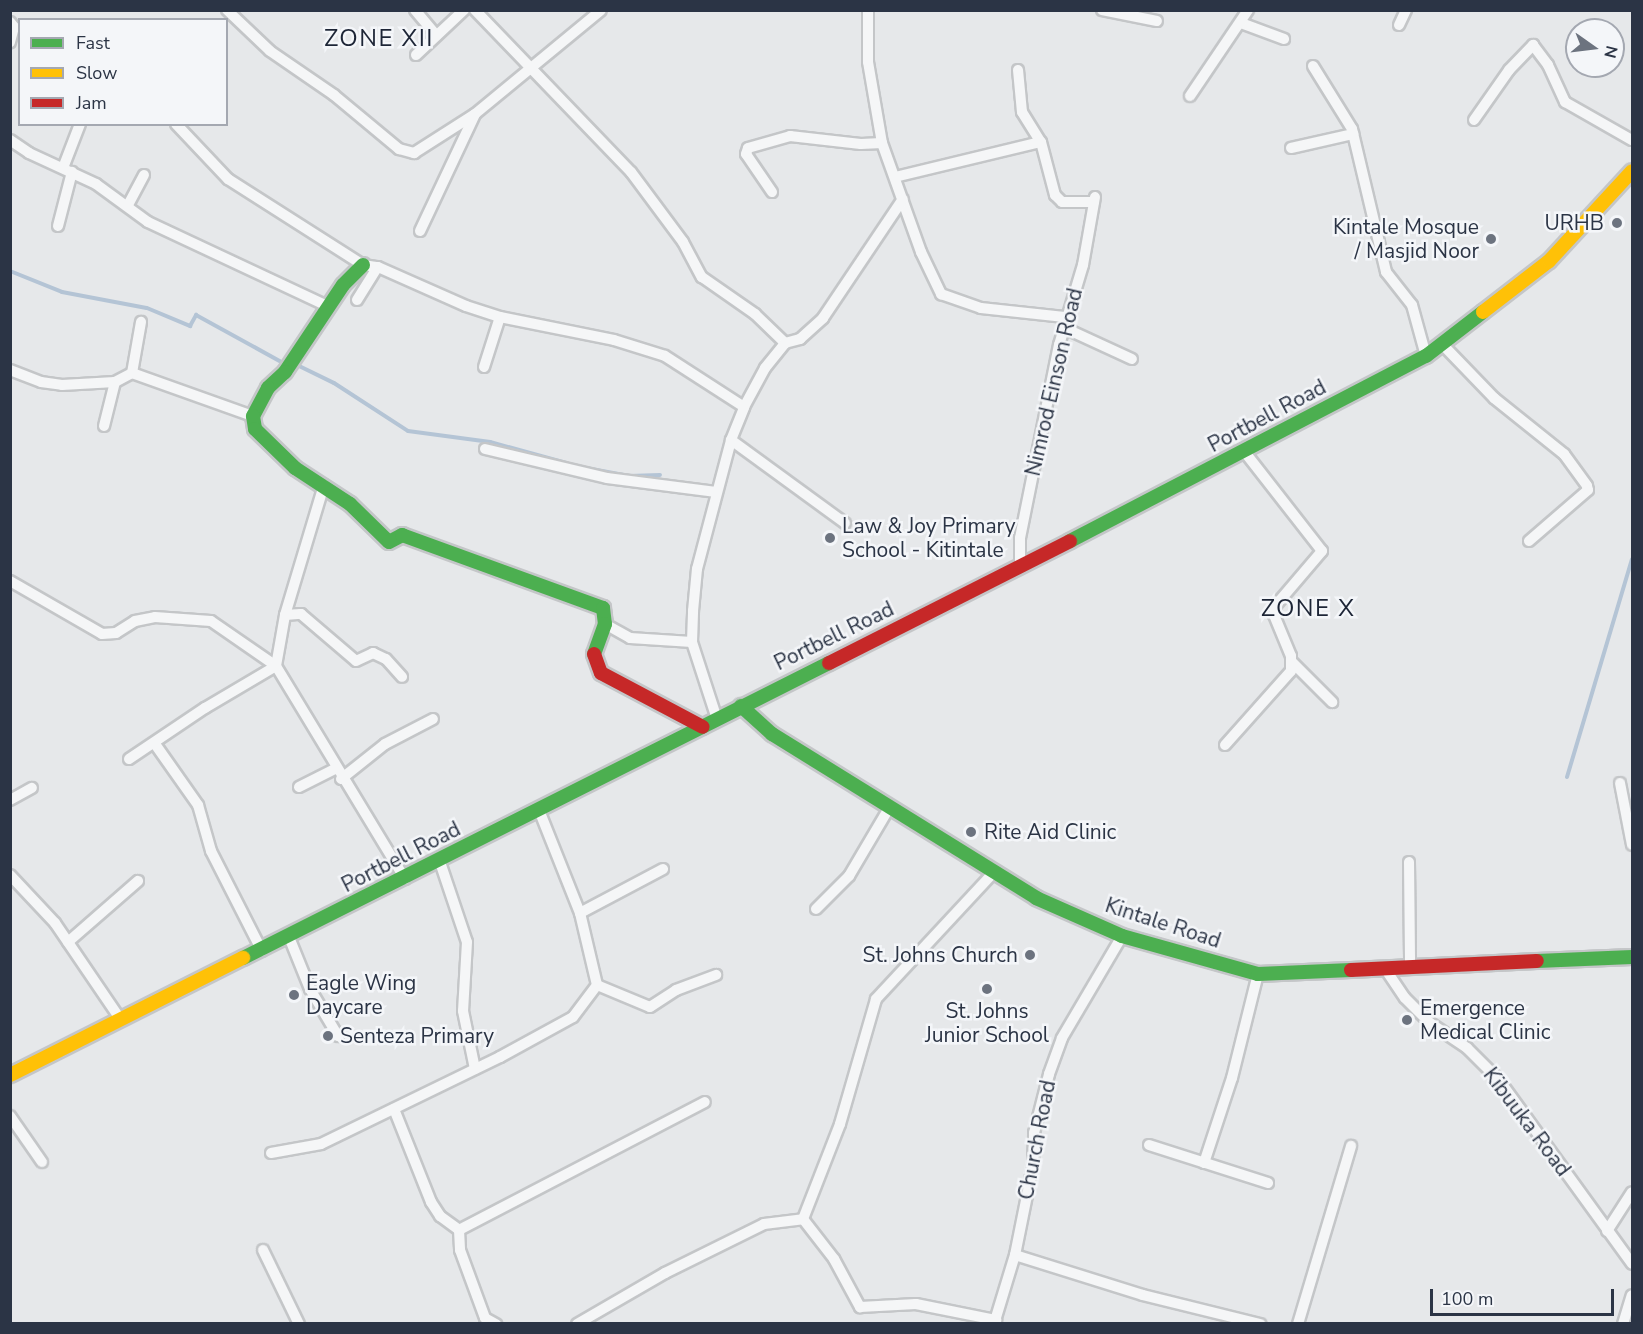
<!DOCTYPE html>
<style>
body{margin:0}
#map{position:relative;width:1643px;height:1334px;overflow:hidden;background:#e6e8ea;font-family:"Nunito Sans",sans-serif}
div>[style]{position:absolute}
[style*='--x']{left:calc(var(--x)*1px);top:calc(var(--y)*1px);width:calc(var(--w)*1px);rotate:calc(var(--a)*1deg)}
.stream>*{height:4px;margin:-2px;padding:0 2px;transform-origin:2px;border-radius:2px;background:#b4c4d5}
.roads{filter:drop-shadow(2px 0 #c4c6c8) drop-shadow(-2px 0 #c4c6c8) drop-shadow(0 2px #c4c6c8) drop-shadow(0 -2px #c4c6c8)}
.street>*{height:10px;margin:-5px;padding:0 5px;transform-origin:5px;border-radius:5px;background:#f5f6f7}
.fast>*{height:14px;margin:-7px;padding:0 7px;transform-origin:7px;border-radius:7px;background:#4caf50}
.slow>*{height:14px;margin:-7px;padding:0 7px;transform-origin:7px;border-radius:7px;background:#ffc107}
.jam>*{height:14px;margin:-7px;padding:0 7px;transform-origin:7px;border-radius:7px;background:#c62828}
.dots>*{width:16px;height:16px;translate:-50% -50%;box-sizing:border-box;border:3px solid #f4f6f9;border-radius:50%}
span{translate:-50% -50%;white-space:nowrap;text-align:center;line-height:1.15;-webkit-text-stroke:5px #f4f6f9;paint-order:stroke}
.poi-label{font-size:21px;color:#2b3445}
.right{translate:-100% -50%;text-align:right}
.left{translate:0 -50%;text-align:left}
.street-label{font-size:21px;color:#2b3445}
.quarter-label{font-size:24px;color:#1d2536;letter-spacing:1.5px}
.frame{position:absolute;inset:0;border:12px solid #2b3445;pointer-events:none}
.legend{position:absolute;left:18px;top:18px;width:210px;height:108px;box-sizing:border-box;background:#f4f6f9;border:2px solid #a4a8b1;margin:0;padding:8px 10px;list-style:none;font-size:18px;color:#2b3445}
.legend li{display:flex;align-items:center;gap:12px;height:30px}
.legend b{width:30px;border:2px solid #a4a8b1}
.north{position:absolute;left:1565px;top:18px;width:60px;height:60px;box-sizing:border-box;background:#f4f6f9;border:2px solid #a4a8b1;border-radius:50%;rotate:104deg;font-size:16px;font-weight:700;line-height:24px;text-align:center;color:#2b3445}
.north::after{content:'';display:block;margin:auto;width:21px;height:27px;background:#6c737f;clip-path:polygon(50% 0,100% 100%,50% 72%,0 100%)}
.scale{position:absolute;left:1430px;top:1289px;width:184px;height:27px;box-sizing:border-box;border:3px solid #2b3445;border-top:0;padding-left:8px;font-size:18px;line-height:21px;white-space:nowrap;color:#2b3445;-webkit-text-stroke:4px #f4f6f9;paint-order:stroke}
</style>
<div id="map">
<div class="stream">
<i style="--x:10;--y:271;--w:56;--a:22"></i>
<i style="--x:62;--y:292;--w:86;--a:10.7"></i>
<i style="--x:147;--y:308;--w:47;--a:22.7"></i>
<i style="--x:190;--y:326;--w:13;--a:-61"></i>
<i style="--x:196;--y:315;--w:102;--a:28.8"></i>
<i style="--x:295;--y:364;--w:43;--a:26"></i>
<i style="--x:334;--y:383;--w:88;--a:33"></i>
<i style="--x:408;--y:431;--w:83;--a:7.6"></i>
<i style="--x:490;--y:442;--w:80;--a:15.3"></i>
<i style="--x:586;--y:468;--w:44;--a:10.5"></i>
<i style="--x:629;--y:476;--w:31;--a:-2"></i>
<i style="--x:10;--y:575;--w:50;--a:31.2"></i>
<i style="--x:1567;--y:777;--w:227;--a:-73.4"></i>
</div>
<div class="roads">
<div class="street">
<i style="--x:227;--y:10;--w:59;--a:43.6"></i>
<i style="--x:270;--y:51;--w:78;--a:34.5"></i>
<i style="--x:334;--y:95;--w:85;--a:39.7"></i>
<i style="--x:399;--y:149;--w:16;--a:15"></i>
<i style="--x:414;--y:153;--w:72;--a:-32.6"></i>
<i style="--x:475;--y:114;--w:163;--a:-39.5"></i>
<i style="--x:415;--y:10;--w:33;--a:50"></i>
<i style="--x:475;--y:10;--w:225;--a:46.1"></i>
<i style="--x:631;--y:172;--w:87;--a:53.4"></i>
<i style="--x:683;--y:242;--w:40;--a:62"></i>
<i style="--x:702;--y:277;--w:65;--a:34.9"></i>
<i style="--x:755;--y:314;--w:42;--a:44"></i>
<i style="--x:868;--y:10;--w:52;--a:90"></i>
<i style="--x:868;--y:62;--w:82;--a:80.2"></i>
<i style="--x:882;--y:143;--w:116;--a:70.3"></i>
<i style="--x:921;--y:252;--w:47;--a:64.5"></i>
<i style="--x:941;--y:294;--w:42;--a:19.3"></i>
<i style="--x:981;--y:308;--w:84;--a:6.1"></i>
<i style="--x:1065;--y:317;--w:15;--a:67"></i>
<i style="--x:1071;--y:331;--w:67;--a:24.7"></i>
<i style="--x:1102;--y:10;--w:56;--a:11.3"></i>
<i style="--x:10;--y:22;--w:6;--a:51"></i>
<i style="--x:14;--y:27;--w:16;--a:105"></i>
<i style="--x:1241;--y:23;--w:46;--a:20.4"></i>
<i style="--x:1399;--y:25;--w:17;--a:-65"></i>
<i style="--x:416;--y:55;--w:66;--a:-43.2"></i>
<i style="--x:1313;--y:66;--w:74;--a:58.2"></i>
<i style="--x:1352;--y:129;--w:147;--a:76.6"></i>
<i style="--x:1386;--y:272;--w:42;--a:51.8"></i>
<i style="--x:1412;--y:305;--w:53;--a:74.6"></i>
<i style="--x:1018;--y:70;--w:42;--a:84.6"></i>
<i style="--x:1022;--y:112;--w:36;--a:58"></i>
<i style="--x:1190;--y:96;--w:104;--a:-56"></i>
<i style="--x:1474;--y:120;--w:61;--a:-55"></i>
<i style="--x:1509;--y:70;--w:35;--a:-46"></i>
<i style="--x:1533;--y:45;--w:25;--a:53"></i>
<i style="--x:1548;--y:65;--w:41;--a:65.3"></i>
<i style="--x:1565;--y:102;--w:77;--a:29.6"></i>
<i style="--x:176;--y:124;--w:76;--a:46.6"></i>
<i style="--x:228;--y:179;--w:160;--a:32.5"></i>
<i style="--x:363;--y:265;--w:15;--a:8"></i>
<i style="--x:378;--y:267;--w:96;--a:23.9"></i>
<i style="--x:466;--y:306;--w:36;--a:18"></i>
<i style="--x:500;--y:317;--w:116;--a:11.4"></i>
<i style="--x:614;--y:340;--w:53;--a:17.4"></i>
<i style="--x:665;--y:356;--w:94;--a:32.8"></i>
<i style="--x:10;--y:140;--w:23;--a:34"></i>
<i style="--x:29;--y:153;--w:74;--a:24.8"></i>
<i style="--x:96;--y:184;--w:64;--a:36.2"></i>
<i style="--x:148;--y:222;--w:198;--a:25.1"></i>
<i style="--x:1291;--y:148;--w:64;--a:-12.7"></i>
<i style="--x:63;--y:168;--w:47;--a:-68.9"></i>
<i style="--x:895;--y:177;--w:150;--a:-13.5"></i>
<i style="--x:1041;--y:142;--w:55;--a:75.2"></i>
<i style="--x:1055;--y:195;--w:10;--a:45"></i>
<i style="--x:1062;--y:202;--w:32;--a:0"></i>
<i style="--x:772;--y:192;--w:46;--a:-124.4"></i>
<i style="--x:746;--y:154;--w:6;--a:-72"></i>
<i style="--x:748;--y:148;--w:44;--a:-15.9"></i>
<i style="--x:790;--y:136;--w:71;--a:6.4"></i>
<i style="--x:861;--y:144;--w:21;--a:-3"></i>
<i style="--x:128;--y:205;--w:34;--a:-62"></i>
<i style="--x:58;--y:226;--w:56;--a:-75.5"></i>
<i style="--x:420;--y:231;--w:129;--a:-64.8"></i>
<i style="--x:357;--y:300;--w:39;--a:-58"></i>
<i style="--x:1443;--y:345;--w:74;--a:46.1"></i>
<i style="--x:1494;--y:398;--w:90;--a:38.7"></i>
<i style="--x:1564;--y:454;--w:39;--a:54"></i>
<i style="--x:1587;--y:486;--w:4;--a:76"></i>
<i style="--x:1588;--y:490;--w:78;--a:139.2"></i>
<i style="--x:484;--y:367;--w:52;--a:-72.3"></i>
<i style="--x:10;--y:370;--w:33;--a:21"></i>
<i style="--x:41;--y:382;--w:21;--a:8"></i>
<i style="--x:62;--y:385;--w:53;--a:-3.2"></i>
<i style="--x:115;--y:382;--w:19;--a:-28"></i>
<i style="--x:132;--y:373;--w:128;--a:19.6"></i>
<i style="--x:132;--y:373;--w:52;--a:-80"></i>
<i style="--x:104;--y:426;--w:45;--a:-76"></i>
<i style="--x:731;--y:440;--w:141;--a:36.1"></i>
<i style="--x:485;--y:449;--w:125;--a:13.4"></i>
<i style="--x:607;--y:478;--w:110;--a:7.3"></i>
<i style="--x:1020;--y:567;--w:29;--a:-90"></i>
<i style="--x:1020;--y:538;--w:197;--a:-78.6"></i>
<i style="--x:1059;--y:345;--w:84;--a:-73.3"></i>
<i style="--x:1083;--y:265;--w:69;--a:-80"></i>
<i style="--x:10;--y:581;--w:106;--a:29.9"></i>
<i style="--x:102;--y:634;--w:14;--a:-4"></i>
<i style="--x:116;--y:633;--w:22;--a:-32"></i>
<i style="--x:135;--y:621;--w:20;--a:-11"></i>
<i style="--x:155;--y:617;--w:56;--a:4.1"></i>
<i style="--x:211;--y:621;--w:79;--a:34.7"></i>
<i style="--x:276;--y:666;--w:249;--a:58.8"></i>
<i style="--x:285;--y:615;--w:16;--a:-4"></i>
<i style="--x:301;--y:614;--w:72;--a:40.5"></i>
<i style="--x:356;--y:661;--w:19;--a:-25"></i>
<i style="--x:373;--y:653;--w:14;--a:25"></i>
<i style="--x:386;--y:659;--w:24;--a:48"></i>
<i style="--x:605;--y:624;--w:29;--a:29"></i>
<i style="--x:630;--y:638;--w:62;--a:3.7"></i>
<i style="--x:1292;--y:662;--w:57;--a:45"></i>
<i style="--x:717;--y:719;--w:81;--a:-108"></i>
<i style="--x:692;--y:642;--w:31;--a:-88"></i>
<i style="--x:693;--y:611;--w:42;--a:-84.6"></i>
<i style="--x:697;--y:569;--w:133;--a:-75.2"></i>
<i style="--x:731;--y:440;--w:35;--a:-68"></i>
<i style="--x:744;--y:407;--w:44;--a:-61.7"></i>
<i style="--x:765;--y:368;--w:32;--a:-51"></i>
<i style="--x:785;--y:343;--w:16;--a:-15"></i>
<i style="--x:800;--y:339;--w:31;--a:-42"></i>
<i style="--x:823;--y:318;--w:143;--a:-56.1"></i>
<i style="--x:155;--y:744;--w:75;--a:54.8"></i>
<i style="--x:198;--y:805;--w:48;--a:74.2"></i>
<i style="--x:211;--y:851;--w:112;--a:63"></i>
<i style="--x:1225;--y:745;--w:99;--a:-48.3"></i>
<i style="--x:1291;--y:671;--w:15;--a:-90"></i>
<i style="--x:1291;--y:656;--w:44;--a:-112.5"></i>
<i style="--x:1274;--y:615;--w:10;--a:-79"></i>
<i style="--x:1276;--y:605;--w:71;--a:-49.6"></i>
<i style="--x:1322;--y:551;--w:127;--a:-128"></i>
<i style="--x:129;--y:759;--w:92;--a:-33.9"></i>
<i style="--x:205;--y:708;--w:82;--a:-30.6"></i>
<i style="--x:276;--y:666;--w:52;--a:-80"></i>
<i style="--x:285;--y:615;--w:136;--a:-73.3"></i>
<i style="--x:341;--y:779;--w:56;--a:-38.5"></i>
<i style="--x:385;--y:744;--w:54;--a:-27.5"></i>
<i style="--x:1620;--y:783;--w:63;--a:79"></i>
<i style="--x:299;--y:787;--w:40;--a:-26.6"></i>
<i style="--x:10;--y:800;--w:25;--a:-29"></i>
<i style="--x:539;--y:810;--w:111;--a:68.3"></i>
<i style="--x:580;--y:913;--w:74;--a:76.7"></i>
<i style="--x:597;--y:985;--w:57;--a:22.5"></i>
<i style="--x:650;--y:1007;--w:31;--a:-33"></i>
<i style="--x:676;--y:990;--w:43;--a:-20.6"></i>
<i style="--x:440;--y:862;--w:84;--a:71.4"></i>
<i style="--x:467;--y:942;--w:69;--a:93.3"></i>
<i style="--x:463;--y:1011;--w:59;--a:78.3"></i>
<i style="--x:1409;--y:862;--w:102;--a:89.4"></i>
<i style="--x:10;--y:875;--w:66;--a:46.8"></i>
<i style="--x:55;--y:923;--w:117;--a:55.8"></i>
<i style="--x:816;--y:909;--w:47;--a:-45"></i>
<i style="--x:849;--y:876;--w:79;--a:-59.5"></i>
<i style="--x:580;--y:913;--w:94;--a:-27.9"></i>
<i style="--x:289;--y:937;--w:56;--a:68"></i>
<i style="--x:310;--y:989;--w:55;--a:59.2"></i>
<i style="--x:68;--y:942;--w:93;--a:-41.1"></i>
<i style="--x:1384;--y:967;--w:37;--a:56"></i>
<i style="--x:1405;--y:998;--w:35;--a:45"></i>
<i style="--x:1430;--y:1023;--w:45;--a:34"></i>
<i style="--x:1467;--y:1048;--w:45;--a:45"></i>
<i style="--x:1499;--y:1080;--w:227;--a:54.1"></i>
<i style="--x:394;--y:1109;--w:100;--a:68.3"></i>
<i style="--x:431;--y:1202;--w:17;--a:57"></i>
<i style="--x:440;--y:1216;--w:24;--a:36"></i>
<i style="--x:459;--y:1230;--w:277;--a:-27.5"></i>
<i style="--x:10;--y:1116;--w:56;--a:55.2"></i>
<i style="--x:1149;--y:1145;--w:125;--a:17.7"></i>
<i style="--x:271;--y:1153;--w:51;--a:-10.2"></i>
<i style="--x:321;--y:1144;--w:199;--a:-25.9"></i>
<i style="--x:500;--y:1057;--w:83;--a:-28.7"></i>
<i style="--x:573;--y:1017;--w:40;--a:-53"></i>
<i style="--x:1204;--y:1163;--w:89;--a:-71.8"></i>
<i style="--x:1232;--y:1078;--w:107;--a:-76"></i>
<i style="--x:803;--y:1219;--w:51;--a:52.2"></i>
<i style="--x:834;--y:1259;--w:55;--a:61.6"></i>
<i style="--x:860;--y:1307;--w:56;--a:-3.1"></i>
<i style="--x:916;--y:1304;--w:82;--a:11.3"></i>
<i style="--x:459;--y:1230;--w:20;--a:87"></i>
<i style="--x:460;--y:1250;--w:72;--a:69.8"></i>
<i style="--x:485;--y:1318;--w:13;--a:29"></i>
<i style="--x:1607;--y:1231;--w:46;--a:-57.3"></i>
<i style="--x:263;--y:1250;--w:82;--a:64.1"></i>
<i style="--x:1015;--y:1255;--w:134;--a:17.4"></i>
<i style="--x:1143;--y:1295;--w:121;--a:13.9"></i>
<i style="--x:577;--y:1324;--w:102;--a:-30.1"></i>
<i style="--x:665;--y:1273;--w:110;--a:-26.3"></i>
<i style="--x:764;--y:1224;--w:39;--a:-7"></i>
<i style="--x:803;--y:1219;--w:102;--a:-68.7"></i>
<i style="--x:840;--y:1124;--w:130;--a:-73.9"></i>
<i style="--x:876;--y:999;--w:172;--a:-47.1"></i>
<i style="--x:994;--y:1324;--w:72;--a:-73.1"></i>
<i style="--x:1015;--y:1255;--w:91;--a:-78.6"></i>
<i style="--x:1033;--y:1166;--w:33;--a:-88"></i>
<i style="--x:1034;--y:1133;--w:61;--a:-75.7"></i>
<i style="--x:1049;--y:1074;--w:38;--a:-70"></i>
<i style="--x:1062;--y:1038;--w:118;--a:-59.5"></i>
<i style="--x:1298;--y:1324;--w:186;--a:-73.4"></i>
<i style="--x:1623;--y:1324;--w:30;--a:-73"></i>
</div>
<div class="fast">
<i style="--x:363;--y:265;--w:28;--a:135"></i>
<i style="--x:343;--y:285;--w:105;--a:123.7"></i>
<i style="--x:285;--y:372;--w:23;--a:137"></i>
<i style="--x:268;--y:388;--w:32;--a:118"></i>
<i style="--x:253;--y:416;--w:13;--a:81"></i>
<i style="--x:255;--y:429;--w:56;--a:44.3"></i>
<i style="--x:295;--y:468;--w:66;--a:33.2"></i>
<i style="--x:350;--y:504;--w:54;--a:44.3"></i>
<i style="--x:389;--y:542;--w:15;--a:-28"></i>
<i style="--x:402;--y:535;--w:214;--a:20"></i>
<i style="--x:603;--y:608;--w:16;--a:83"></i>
<i style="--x:605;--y:624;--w:32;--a:110"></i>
<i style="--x:1070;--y:541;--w:401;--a:-27.5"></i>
<i style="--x:1426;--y:356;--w:72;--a:-37.7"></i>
<i style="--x:741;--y:706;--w:42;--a:42.1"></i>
<i style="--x:772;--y:734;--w:311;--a:31.8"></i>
<i style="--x:1036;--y:898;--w:94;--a:23.8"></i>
<i style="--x:1122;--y:936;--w:141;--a:15.6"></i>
<i style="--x:1258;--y:974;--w:93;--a:-2.5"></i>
<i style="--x:243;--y:958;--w:656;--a:-26.72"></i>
<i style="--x:1537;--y:961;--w:95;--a:-2.4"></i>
</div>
<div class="slow">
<i style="--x:1483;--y:312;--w:83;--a:-37.7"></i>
<i style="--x:1549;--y:261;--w:122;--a:-47.3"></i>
<i style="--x:10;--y:1075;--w:261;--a:-26.7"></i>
</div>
<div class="jam">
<i style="--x:594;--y:654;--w:20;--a:70"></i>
<i style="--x:601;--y:673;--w:115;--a:27.9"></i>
<i style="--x:829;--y:663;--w:270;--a:-26.8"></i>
<i style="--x:1351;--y:970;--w:186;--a:-2.8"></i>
</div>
</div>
<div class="dots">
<i style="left:1617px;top:223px;background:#6c737f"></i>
<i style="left:1491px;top:239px;background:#6c737f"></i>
<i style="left:830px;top:538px;background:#6c737f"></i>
<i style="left:971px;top:832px;background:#6c737f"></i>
<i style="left:1030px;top:955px;background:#6c737f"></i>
<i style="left:987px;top:989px;background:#6c737f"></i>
<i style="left:294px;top:995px;background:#6c737f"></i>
<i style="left:1407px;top:1020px;background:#6c737f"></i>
<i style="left:328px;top:1036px;background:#6c737f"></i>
</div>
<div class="poi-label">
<span class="right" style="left:1604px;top:223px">URHB</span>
<span class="right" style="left:1479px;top:239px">Kintale Mosque<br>/ Masjid Noor</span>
<span class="left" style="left:842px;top:538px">Law &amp; Joy Primary<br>School - Kitintale</span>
<span class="left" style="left:984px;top:832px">Rite Aid Clinic</span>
<span class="right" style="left:1018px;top:955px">St. Johns Church</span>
<span class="left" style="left:306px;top:995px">Eagle Wing<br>Daycare</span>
<span class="left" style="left:1420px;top:1020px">Emergence<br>Medical Clinic</span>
<span style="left:987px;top:1023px">St. Johns<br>Junior School</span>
<span class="left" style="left:340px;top:1036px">Senteza Primary</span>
</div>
<div class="street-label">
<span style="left:1054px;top:382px;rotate:-77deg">Nimrod Einson Road</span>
<span style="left:1267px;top:416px;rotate:-28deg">Portbell Road</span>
<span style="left:834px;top:636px;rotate:-26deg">Portbell Road</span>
<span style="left:401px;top:857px;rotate:-27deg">Portbell Road</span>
<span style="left:1163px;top:923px;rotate:18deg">Kintale Road</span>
<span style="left:1527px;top:1122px;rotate:53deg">Kibuuka Road</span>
<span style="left:1037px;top:1140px;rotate:-79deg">Church Road</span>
</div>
<div class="quarter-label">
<span style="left:379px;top:39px">ZONE XII</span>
<span style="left:1308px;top:609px">ZONE X</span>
</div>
<div class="frame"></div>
<ul class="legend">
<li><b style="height:8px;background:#4caf50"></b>Fast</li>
<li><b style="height:8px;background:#ffc107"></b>Slow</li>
<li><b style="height:8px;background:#c62828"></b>Jam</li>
</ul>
<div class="north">N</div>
<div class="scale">100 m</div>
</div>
